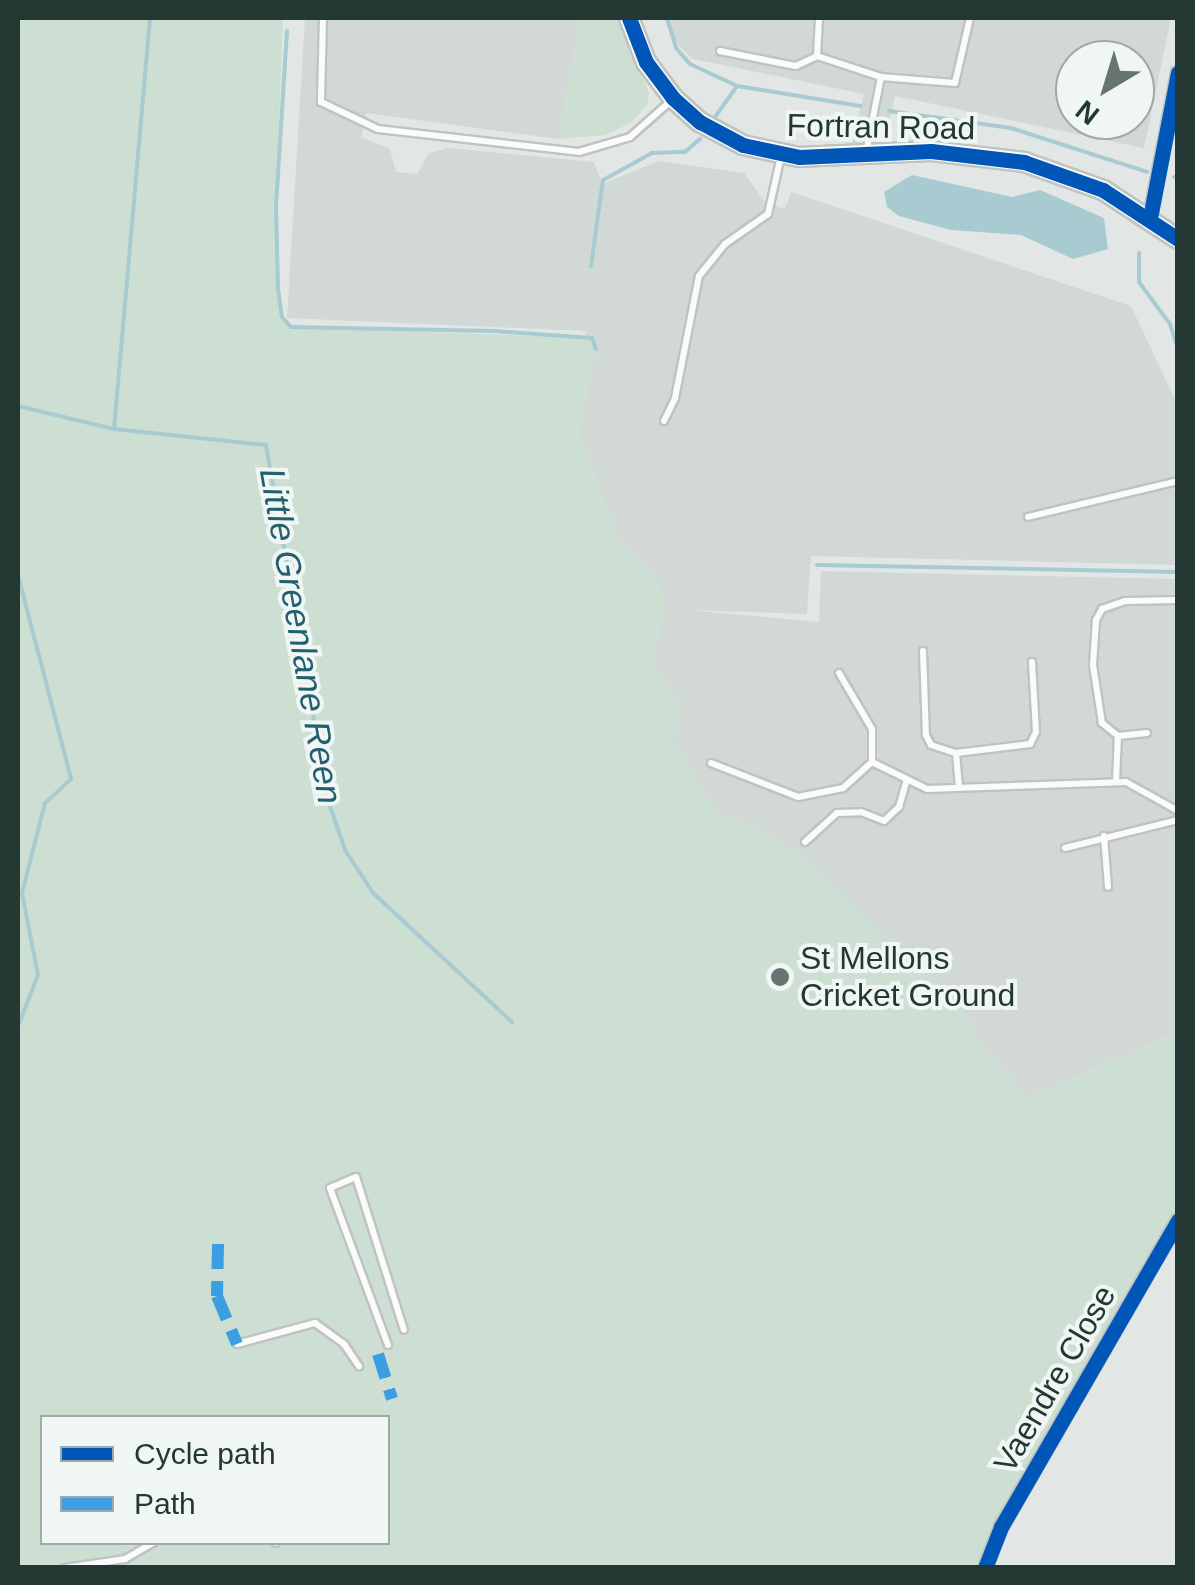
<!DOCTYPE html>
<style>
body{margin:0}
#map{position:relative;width:1195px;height:1585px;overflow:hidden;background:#e2e7e5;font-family:Helvetica,sans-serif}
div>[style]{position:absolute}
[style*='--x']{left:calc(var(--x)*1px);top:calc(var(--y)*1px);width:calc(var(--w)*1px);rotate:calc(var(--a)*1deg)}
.built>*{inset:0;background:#d1d8d5}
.green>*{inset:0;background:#cddfd3}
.water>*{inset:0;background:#a7cbd1}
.stream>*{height:4px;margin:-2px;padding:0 2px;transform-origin:2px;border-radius:2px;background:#a7cbd1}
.roads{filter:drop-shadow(2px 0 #bfc4c2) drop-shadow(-2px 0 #bfc4c2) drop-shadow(0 2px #bfc4c2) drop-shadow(0 -2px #bfc4c2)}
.lane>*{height:6px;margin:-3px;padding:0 3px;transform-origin:3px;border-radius:3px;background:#fbfbfb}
.street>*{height:12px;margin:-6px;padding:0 6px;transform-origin:6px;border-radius:6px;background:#fbfbfb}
.secondary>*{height:18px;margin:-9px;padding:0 9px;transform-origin:9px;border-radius:9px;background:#fbfbfb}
.quiet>*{height:12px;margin-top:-6px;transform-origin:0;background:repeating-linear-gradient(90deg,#3c9ee2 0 25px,transparent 0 37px)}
.cycleway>*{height:15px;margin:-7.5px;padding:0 7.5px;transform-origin:7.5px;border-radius:7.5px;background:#0057b8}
.dots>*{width:28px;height:28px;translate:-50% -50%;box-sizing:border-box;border:5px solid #f0f6f3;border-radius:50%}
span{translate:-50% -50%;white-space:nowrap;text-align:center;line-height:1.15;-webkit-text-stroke:8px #f0f6f3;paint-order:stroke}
.street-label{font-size:32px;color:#233833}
.poi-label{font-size:32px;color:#233833}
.left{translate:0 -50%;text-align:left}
.water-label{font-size:35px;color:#245f6d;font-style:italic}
.frame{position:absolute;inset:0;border:20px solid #233833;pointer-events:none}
.legend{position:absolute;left:40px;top:1415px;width:350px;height:130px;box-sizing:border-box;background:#f0f6f3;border:2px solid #9eaaa6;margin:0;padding:12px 18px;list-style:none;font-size:30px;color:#233833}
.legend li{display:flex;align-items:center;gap:20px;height:50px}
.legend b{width:50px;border:2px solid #9eaaa6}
.north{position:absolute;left:1055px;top:40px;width:100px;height:100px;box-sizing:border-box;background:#f0f6f3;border:2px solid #9eaaa6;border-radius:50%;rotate:218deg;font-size:28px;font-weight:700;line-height:40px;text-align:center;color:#233833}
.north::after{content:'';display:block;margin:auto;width:35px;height:45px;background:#667571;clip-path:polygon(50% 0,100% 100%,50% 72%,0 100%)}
</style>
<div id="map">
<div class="built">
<i style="clip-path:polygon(305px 18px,580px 18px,558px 139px,366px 113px,361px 137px,390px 149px,396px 172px,417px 174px,429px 153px,448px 148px,594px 162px,602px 184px,658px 161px,744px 173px,765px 202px,785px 209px,791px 192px,1131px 306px,1177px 404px,1177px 565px,811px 556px,807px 614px,688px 610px,819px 622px,821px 571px,1177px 579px,1177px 1032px,1028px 1098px,975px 1037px,970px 1019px,715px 817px,666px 741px,615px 544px,575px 432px,586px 331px,287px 318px)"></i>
<i style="clip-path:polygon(evenodd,664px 18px,1171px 18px,1144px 148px,895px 96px,884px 142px,851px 145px,864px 94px,693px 59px,672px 39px,664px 18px,1075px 60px,1135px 60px,1135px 120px,1075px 120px,1075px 60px)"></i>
</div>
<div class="green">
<i style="clip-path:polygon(evenodd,18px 18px,283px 18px,276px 204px,282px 317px,291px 327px,592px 338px,596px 349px,580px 434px,620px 542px,660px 582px,665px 609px,654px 662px,682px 710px,672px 739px,719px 814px,757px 827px,805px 857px,970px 1019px,975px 1037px,1028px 1098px,1177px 1032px,1177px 1209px,981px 1567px,18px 1567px,18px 18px,42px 1418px,388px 1418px,388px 1542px,42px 1542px,42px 1418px)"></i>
<i style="clip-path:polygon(580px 18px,618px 18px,649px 92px,648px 104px,631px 123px,605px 135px,558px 139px)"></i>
</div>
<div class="water">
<i style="clip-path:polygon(912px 175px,1012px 197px,1040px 190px,1104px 218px,1108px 249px,1073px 259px,1021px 235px,951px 230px,899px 216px,887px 207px,884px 192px)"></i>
</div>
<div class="stream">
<i style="--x:150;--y:18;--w:413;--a:95"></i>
<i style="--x:114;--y:429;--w:153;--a:6"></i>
<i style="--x:266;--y:445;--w:360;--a:80.1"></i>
<i style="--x:328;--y:800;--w:53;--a:71.2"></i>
<i style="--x:345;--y:850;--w:51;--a:56.9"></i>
<i style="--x:373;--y:893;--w:190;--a:42.9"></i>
<i style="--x:667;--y:18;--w:31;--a:73"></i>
<i style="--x:676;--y:48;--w:21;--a:49"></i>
<i style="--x:690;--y:64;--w:52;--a:25.1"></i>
<i style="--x:737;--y:86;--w:42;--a:125.2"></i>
<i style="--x:287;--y:31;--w:173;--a:93.6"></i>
<i style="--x:276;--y:204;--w:85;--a:88.7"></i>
<i style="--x:278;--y:289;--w:28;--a:82"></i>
<i style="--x:282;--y:317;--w:13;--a:48"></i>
<i style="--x:291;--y:327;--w:203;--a:1.1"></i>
<i style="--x:494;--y:331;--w:98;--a:4.1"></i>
<i style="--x:592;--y:338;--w:12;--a:70"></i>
<i style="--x:737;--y:86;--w:125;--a:9.2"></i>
<i style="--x:889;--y:111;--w:123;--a:7.9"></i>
<i style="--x:1011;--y:128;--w:143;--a:17.9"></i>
<i style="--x:1174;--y:177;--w:4;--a:14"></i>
<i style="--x:1139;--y:253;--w:29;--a:90"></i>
<i style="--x:1139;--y:282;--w:52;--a:53.6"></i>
<i style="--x:1170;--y:324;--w:25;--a:72"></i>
<i style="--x:591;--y:266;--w:87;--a:-82.1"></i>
<i style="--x:603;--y:180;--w:56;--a:-28.9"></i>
<i style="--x:652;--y:153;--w:33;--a:-2"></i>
<i style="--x:685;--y:152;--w:20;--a:-41"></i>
<i style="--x:18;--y:406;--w:99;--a:13.5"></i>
<i style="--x:817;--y:565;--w:361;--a:1.1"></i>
<i style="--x:18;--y:575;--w:211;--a:75.4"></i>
<i style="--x:71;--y:779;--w:35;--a:137"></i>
<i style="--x:45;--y:803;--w:93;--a:104.3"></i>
<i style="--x:22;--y:893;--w:84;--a:79"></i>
<i style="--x:38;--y:975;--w:55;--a:111.4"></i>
</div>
<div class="roads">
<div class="lane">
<i style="--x:323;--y:18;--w:84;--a:91.4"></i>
<i style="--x:321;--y:102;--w:63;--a:25.3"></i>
<i style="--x:378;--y:129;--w:202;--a:6.5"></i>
<i style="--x:579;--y:152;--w:53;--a:-16.4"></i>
<i style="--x:630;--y:137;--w:57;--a:-41.5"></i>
<i style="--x:819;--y:18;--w:38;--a:93"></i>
<i style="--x:817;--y:56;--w:67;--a:18.2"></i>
<i style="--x:881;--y:77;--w:77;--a:101.2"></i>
<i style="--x:720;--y:51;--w:77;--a:11.2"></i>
<i style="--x:796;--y:66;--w:23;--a:-25"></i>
<i style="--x:881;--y:77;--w:74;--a:4.6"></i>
<i style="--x:955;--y:83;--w:67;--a:-77"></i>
<i style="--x:664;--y:421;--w:25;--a:-64"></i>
<i style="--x:675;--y:398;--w:124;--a:-78.9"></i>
<i style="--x:699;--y:276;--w:41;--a:-50.9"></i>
<i style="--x:725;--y:244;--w:52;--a:-34.9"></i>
<i style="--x:768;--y:214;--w:59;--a:-77.4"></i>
<i style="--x:1028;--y:517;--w:154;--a:-13.5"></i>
<i style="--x:923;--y:651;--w:84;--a:88"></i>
<i style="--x:926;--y:735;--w:11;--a:63"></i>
<i style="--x:931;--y:745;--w:26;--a:18"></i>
<i style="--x:956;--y:753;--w:75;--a:-6.9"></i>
<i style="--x:1030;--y:744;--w:13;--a:-63"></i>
<i style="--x:1036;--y:732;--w:70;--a:-93.3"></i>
<i style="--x:1118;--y:736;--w:21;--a:-141"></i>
<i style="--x:1102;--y:723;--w:59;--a:-98.8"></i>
<i style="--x:1093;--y:665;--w:45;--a:-86.2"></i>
<i style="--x:1096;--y:620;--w:13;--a:-61"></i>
<i style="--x:1102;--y:609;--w:24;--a:-19"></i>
<i style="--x:1125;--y:601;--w:53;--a:-1.1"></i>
<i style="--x:956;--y:753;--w:34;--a:85"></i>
<i style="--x:872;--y:762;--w:61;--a:26.1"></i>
<i style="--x:927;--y:789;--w:199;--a:-2"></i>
<i style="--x:1126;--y:782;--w:60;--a:29.1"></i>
<i style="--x:711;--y:763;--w:93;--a:21.3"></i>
<i style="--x:798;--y:797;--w:46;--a:-11.3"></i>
<i style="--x:843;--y:788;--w:39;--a:-42"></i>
<i style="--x:872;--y:762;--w:33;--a:-90"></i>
<i style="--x:872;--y:729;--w:65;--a:-120.5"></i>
<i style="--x:1116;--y:781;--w:45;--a:-87.5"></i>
<i style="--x:1118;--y:736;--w:29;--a:-6"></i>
<i style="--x:1104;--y:836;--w:51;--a:85.5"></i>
<i style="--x:805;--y:842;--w:43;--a:-42.2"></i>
<i style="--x:837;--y:813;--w:24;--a:-2"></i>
<i style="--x:861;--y:812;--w:25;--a:21"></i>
<i style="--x:884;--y:821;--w:21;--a:-43"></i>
<i style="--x:899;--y:807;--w:26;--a:-74"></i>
<i style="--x:1065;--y:848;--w:116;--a:-13.9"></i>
<i style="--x:237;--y:1344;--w:81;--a:-15.1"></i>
<i style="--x:315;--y:1323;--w:36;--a:36"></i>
<i style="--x:344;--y:1344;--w:27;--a:56"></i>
<i style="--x:388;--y:1345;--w:167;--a:-110.3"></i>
<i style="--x:330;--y:1188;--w:28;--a:-23"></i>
<i style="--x:356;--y:1177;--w:160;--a:72.6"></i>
<i style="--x:275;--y:1542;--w:1;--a:45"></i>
<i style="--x:65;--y:1568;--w:61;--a:-8.5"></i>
<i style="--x:125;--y:1559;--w:34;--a:-30"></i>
</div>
<div class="street">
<i style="--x:1150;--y:218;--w:148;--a:-79.1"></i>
<i style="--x:985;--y:1568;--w:44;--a:-68.7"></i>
<i style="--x:1001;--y:1527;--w:354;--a:-60"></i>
</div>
<div class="secondary">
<i style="--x:629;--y:18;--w:47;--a:68.9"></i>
<i style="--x:646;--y:62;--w:45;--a:53.1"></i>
<i style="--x:673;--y:98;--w:36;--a:42"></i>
<i style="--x:700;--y:122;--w:49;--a:28.1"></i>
<i style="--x:743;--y:145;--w:57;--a:12.1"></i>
<i style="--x:799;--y:157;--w:132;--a:-2.6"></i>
<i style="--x:931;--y:151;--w:94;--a:6.7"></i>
<i style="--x:1024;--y:162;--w:84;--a:19.5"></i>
<i style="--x:1103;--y:190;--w:90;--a:33.2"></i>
</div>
</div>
<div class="quiet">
<i style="--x:218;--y:1244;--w:52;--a:91.1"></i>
<i style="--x:217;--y:1296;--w:52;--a:67.4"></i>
<i style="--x:378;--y:1354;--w:47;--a:72.7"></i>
</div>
<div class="cycleway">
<i style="--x:629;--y:18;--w:47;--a:68.9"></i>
<i style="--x:646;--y:62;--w:45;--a:53.1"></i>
<i style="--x:673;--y:98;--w:36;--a:42"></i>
<i style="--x:700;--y:122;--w:49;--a:28.1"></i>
<i style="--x:743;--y:145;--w:57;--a:12.1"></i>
<i style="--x:799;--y:157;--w:132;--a:-2.6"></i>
<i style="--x:931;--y:151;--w:94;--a:6.7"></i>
<i style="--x:1024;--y:162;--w:84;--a:19.5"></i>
<i style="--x:1103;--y:190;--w:90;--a:33.2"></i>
<i style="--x:1150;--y:218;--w:148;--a:-79.1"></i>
<i style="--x:985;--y:1568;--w:44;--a:-68.7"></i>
<i style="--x:1001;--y:1527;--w:354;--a:-60"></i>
</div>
<div class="dots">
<i style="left:780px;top:977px;background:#667571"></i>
</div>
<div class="street-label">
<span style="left:881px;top:127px;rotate:1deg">Fortran Road</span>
<span style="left:1055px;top:1379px;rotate:-60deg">Vaendre Close</span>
</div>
<div class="poi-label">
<span class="left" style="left:800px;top:977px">St Mellons<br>Cricket Ground</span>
</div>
<div class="water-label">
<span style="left:301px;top:636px;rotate:80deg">Little Greenlane Reen</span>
</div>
<div class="frame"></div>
<ul class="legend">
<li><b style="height:12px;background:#0057b8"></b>Cycle path</li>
<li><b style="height:12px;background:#3c9ee2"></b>Path</li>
</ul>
<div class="north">N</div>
</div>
